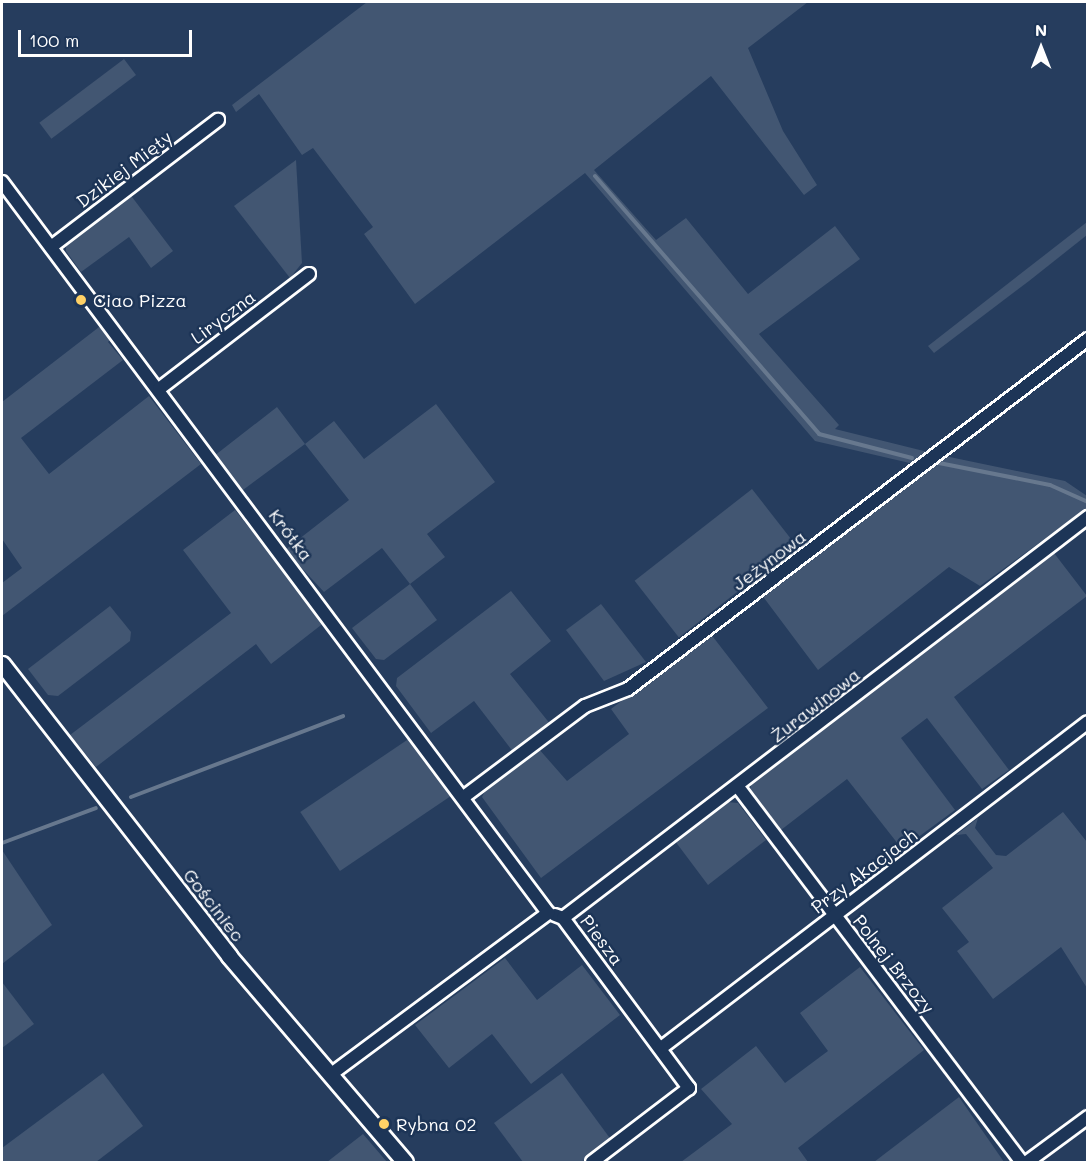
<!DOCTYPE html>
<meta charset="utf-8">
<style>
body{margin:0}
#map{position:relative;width:1089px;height:1164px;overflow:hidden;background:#263d5e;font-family:Mali,sans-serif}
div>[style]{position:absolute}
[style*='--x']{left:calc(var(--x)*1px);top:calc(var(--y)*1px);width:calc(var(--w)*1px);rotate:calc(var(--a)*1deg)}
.green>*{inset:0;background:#425672;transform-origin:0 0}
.stream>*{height:4px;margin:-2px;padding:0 2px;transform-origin:2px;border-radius:2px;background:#67788e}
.roads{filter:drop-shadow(2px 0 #fff) drop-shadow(-2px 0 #fff) drop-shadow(0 2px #fff) drop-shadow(0 -2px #fff)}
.minor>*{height:12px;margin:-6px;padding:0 6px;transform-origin:6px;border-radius:6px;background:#1d3557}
.tertiary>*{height:15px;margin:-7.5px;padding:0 7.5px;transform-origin:7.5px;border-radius:7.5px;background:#1d3557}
.dots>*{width:16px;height:16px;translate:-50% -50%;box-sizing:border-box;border:3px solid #1d3557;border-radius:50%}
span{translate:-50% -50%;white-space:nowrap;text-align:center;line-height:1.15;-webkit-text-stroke:5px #1d3557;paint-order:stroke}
.street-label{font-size:18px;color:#fff}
.poi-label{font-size:18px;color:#fff}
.left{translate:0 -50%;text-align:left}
.frame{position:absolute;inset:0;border:3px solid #fff;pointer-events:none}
.north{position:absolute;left:1011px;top:18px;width:60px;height:60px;-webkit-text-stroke:4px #1d3557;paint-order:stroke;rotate:0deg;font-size:16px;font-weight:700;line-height:24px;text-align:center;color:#fff}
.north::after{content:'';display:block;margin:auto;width:21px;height:27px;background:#fff;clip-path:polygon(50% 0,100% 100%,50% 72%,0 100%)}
.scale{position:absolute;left:18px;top:30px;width:174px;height:27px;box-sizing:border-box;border:3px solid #fff;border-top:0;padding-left:8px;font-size:18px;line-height:21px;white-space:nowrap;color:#fff;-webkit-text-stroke:4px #1d3557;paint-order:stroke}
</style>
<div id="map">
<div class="green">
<i style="clip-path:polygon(367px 2px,808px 2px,748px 48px,783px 131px,817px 185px,804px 195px,711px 76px,594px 170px,656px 240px,686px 218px,748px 294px,835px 226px,860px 259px,759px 334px,839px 425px,835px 429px,928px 452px,914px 464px,815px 441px,585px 173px,415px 304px,364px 234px,373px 227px,313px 148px,302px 155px,259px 94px,236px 112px,232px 105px)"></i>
<i style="left:124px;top:59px;width:20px;height:106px;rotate:53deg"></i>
<i style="clip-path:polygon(296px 160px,302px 263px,290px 278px,234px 206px)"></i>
<i style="clip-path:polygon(129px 193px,173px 251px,151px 268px,129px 237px,81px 272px,66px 251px,66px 241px)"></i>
<i style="clip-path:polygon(1087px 222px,1087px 235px,1029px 281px,934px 353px,928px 346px)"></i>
<i style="clip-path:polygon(103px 324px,112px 338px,108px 342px,123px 360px,21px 438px,49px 474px,149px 396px,201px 464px,2px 616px,2px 583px,22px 568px,2px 539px,2px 402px)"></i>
<i style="clip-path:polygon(436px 404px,495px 482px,427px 534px,445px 557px,410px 584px,437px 620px,384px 660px,376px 659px,352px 628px,410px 584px,382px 548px,324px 592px,285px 550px,349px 500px,305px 444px,243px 490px,214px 456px,277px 407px,305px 444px,334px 421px,364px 459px)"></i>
<i style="clip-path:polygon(940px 455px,1065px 481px,1087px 496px,1087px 508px,980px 586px,949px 567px,818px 670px,761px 594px)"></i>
<i style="left:752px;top:489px;width:72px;height:149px;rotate:52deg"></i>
<i style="clip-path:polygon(235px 510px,325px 622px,271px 664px,256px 644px,96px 767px,70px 735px,231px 613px,183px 550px)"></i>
<i style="clip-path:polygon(1054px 553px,1087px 596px,954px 697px,1009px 770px,982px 789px,927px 718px,901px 738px,955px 810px,902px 849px,847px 779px,781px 830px,750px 790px,752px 782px)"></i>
<i style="clip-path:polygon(511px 591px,551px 641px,510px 674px,551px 725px,514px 753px,474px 701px,431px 733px,396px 686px,397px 678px)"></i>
<i style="clip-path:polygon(601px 604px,646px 662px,604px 681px,566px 630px)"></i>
<i style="clip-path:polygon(110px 606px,131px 632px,130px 641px,58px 696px,48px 695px,28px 669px)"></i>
<i style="clip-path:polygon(710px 633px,768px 708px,541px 878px,482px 797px,485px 791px,538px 748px,567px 781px,629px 734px,611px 709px)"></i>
<i style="left:413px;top:736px;width:71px;height:136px;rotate:56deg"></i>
<i style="clip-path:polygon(727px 802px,738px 803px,766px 840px,708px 885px,675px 841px)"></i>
<i style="clip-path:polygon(1063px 812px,1087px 842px,1087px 988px,1061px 947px,993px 999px,957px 951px,969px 942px,942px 908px,993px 868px,966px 834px,956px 835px,978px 818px,975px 828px,996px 855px,1006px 856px)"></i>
<i style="clip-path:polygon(2px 850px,52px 925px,2px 964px)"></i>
<i style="clip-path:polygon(505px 958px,537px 1000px,582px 965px,620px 1015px,531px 1084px,492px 1034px,449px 1068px,415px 1025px)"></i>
<i style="clip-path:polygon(860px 967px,924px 1050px,798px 1148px,808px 1162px,681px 1162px,732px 1124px,701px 1089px,756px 1046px,785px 1083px,828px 1051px,800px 1013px)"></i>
<i style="clip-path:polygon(2px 982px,34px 1024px,2px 1048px)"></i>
<i style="clip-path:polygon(103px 1073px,143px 1126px,96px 1162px,2px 1162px,2px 1148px)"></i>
<i style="clip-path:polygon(562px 1073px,612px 1141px,583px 1162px,523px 1162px,494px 1123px)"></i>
<i style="clip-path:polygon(959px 1097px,1004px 1162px,874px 1162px)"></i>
<i style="clip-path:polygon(363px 1134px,387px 1162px,327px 1162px)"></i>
</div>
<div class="stream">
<i style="--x:595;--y:176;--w:342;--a:49"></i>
<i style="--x:819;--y:434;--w:96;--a:14.5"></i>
<i style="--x:939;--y:463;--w:113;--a:11.2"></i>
<i style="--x:1050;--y:485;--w:42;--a:24.1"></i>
<i style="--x:131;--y:797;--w:227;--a:-20.9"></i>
<i style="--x:2;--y:843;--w:100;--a:-20.4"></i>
</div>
<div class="roads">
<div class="minor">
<i style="--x:2;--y:182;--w:912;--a:53.24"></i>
<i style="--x:51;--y:247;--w:210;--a:-37.3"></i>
<i style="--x:159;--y:389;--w:189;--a:-37.5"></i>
<i style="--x:738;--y:787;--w:470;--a:52.9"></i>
<i style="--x:465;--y:796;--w:150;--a:-36.9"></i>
<i style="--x:585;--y:706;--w:46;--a:-21.6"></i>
<i style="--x:628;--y:689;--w:578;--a:-37.27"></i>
<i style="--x:555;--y:915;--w:9;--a:21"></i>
<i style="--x:563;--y:918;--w:212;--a:53.5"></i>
<i style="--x:689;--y:1088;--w:122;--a:142.7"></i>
<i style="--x:563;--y:918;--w:661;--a:-37.37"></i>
<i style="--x:661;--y:1048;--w:537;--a:-37.36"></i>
<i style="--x:330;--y:1075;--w:272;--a:-36.6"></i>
<i style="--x:1027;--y:1162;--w:76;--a:-36.4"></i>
</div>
<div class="tertiary">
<i style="--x:2;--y:664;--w:370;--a:52.1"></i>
<i style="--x:229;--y:956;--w:271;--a:49.5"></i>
</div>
</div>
<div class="dots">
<i style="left:81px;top:300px;background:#ffd166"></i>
<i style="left:384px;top:1124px;background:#ffd166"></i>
</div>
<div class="street-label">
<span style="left:124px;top:169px;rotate:-37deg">Dzikiej Mięty</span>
<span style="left:223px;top:317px;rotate:-37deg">Liryczna</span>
<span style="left:291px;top:535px;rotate:53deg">Krótka</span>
<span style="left:769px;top:560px;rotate:-37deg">Jeżynowa</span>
<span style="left:815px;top:705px;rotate:-38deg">Żurawinowa</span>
<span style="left:864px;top:871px;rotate:-37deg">Przy Akacjach</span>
<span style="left:214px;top:905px;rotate:52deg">Gościniec</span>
<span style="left:602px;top:940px;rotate:53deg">Piesza</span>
<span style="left:894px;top:964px;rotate:52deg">Polnej Brzozy</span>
</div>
<div class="poi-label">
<span class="left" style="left:93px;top:300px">Ciao Pizza</span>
<span class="left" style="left:396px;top:1124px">Rybna 02</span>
</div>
<div class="frame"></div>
<div class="north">N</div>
<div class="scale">100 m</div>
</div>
